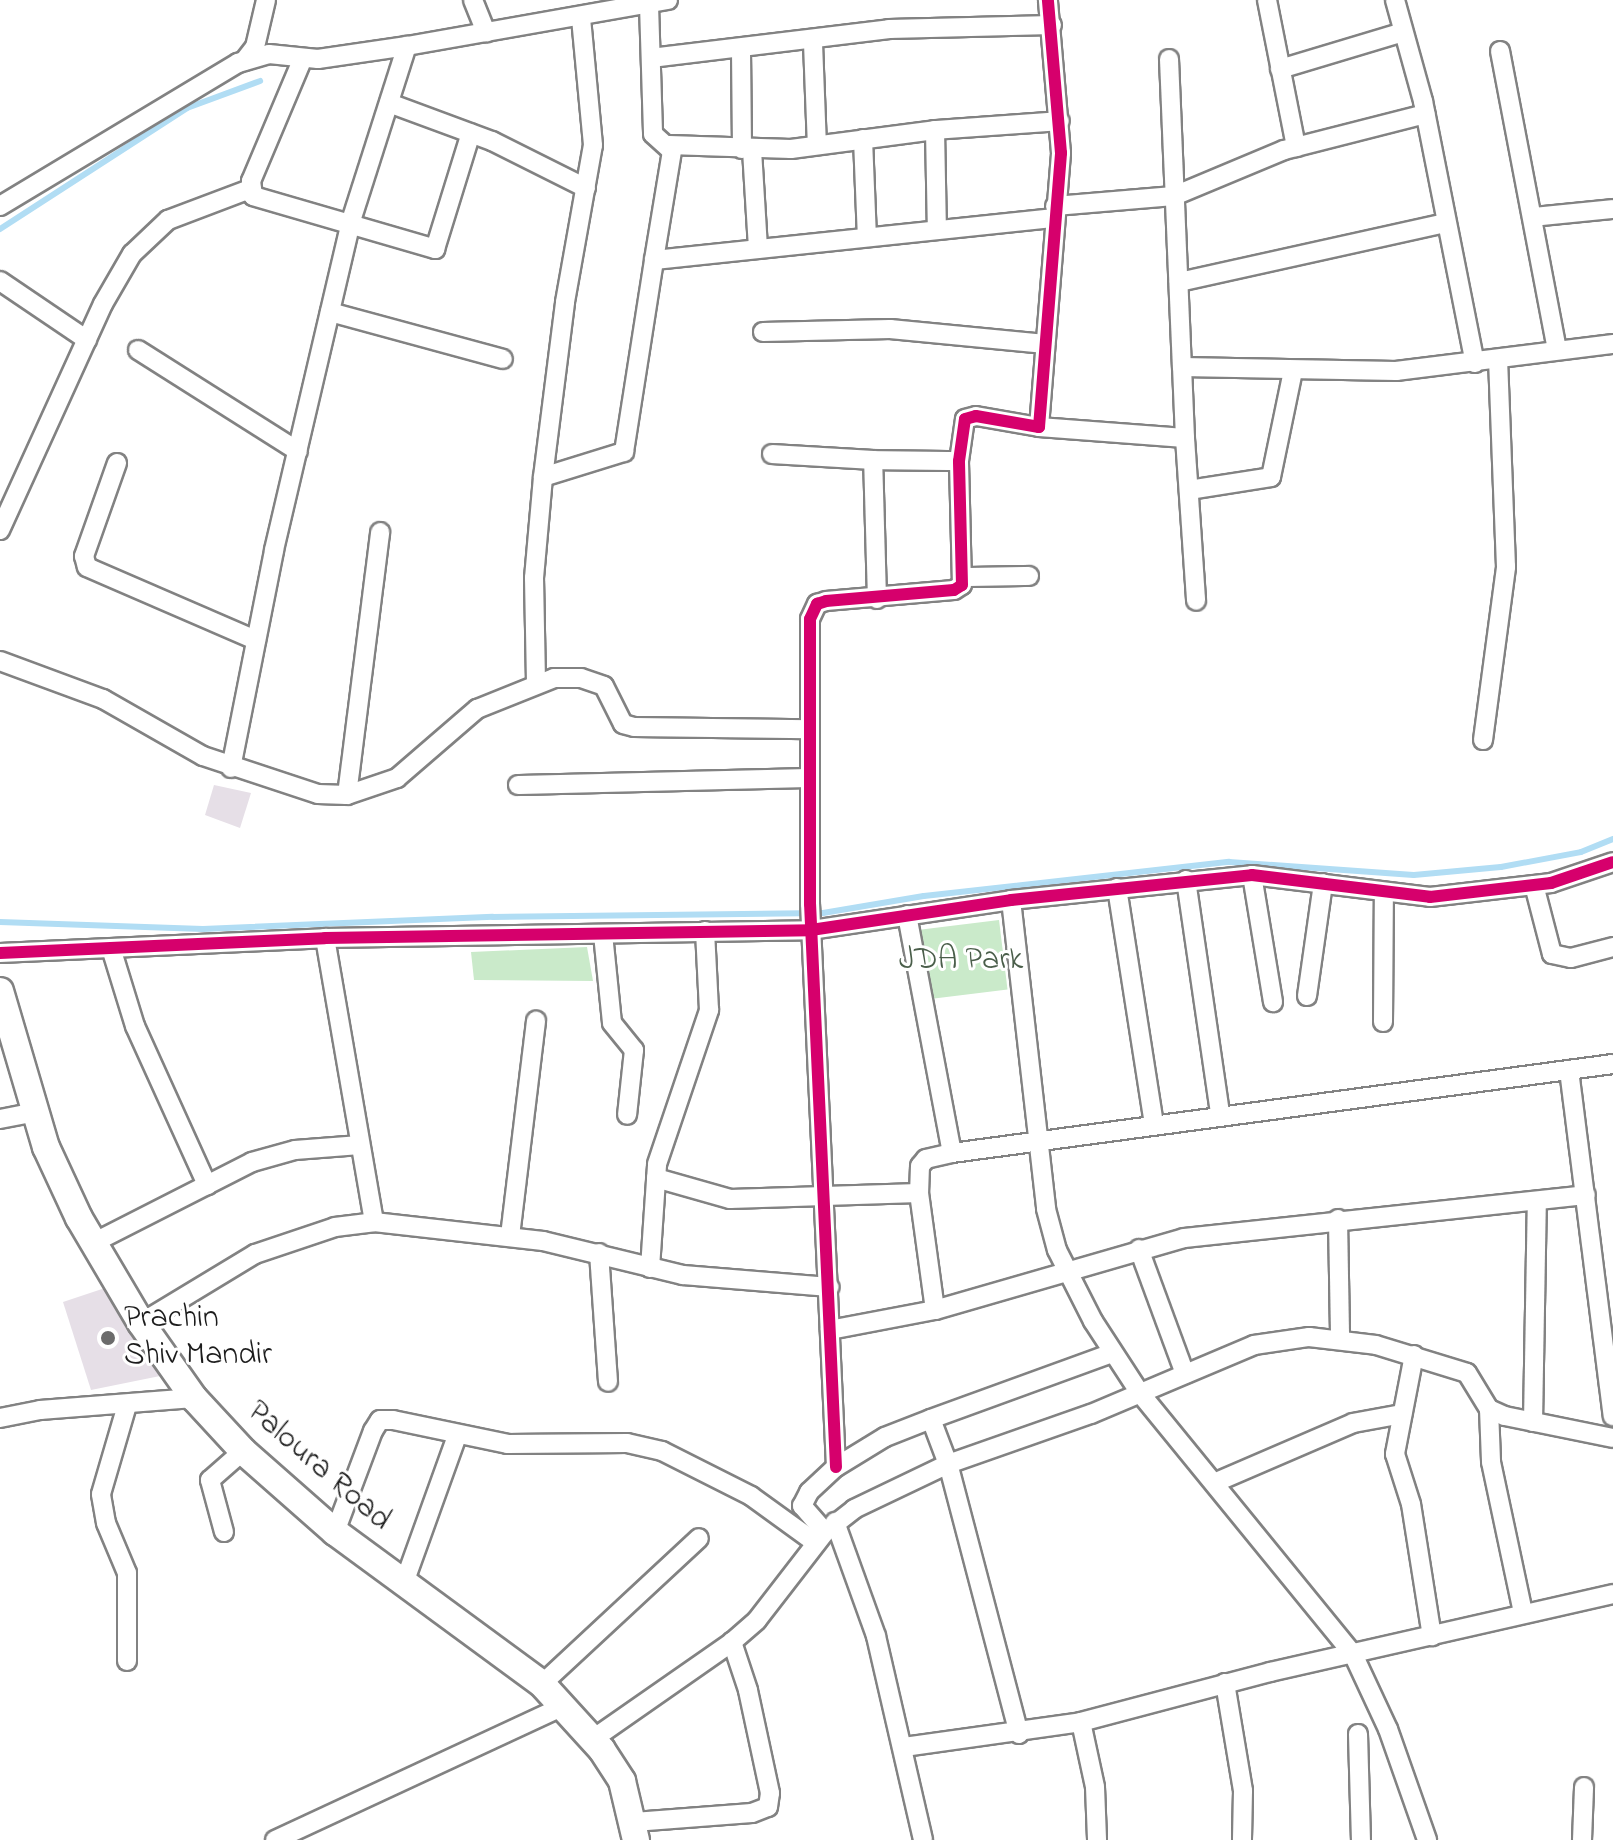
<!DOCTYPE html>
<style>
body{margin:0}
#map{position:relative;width:1613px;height:1840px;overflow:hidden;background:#fff;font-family:"Indie Flower",sans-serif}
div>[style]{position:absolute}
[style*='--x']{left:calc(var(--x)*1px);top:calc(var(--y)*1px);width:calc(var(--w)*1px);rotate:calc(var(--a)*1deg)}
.green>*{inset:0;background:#caeaca;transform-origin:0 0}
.stream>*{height:6px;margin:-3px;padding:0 3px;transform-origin:3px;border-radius:3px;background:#b1ddf4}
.building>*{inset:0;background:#e6dfe7}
.roads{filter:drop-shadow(2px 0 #828282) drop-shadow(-2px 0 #828282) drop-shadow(0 2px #828282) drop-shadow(0 -2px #828282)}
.street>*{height:18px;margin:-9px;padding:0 9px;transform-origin:9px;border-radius:9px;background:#fff}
.secondary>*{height:26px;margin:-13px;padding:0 13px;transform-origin:13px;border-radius:13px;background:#fff}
.cycleway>*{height:12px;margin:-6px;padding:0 6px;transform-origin:6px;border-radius:6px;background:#d6006c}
.dots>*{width:22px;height:22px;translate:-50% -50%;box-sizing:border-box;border:4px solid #fff;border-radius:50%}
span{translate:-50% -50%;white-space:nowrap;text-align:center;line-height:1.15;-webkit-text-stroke:6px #fff;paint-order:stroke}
.park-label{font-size:32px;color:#4a5e4a}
.poi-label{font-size:32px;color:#1c1c1c}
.left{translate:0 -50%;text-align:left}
.street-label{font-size:32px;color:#1c1c1c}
</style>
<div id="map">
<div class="green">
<i style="left:999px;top:920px;width:70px;height:84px;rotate:83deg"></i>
<i style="clip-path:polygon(587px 947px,593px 981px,474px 980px,471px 952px)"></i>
</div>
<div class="stream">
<i style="--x:0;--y:229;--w:223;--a:-32.9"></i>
<i style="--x:187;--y:108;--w:78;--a:-20.3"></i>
<i style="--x:0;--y:922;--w:203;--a:2"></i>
<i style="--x:203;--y:929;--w:290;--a:-2.4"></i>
<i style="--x:493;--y:917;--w:330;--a:-0.7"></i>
<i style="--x:823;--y:913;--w:102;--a:-9.6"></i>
<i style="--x:924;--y:896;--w:307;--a:-6.4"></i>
<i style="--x:1229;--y:862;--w:185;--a:4"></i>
<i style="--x:1414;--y:875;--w:87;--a:-5.3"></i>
<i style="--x:1501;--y:867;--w:81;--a:-10.6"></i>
<i style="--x:1581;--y:852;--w:35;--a:-22"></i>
</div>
<div class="building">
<i style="clip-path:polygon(214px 785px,251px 793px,240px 828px,205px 815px)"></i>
<i style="clip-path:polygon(108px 1287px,165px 1375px,91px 1390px,63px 1302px)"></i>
</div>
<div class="roads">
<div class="street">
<i style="--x:473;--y:0;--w:35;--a:68"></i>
<i style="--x:1267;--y:0;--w:150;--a:78.8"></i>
<i style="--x:1395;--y:0;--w:105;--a:74.5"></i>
<i style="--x:1423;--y:101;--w:267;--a:78.8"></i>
<i style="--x:649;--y:5;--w:129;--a:88.2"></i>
<i style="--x:653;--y:134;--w:25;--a:42"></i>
<i style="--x:672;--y:151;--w:110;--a:99.4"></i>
<i style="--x:813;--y:43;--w:102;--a:87.8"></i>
<i style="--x:741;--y:51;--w:98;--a:89.4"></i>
<i style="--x:1500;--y:51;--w:303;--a:79.2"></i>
<i style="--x:303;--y:58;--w:134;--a:112.9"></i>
<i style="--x:251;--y:181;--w:15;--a:82"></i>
<i style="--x:253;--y:196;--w:190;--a:16.2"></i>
<i style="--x:435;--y:249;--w:121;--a:-72.8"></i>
<i style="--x:651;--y:58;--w:240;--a:-6.9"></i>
<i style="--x:889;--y:29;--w:163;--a:-1.4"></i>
<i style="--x:1169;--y:59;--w:308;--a:87.6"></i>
<i style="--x:244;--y:61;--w:18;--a:-52"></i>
<i style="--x:255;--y:47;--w:48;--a:-76.8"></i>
<i style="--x:1280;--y:69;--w:128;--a:-16.7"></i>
<i style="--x:389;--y:103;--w:110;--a:20.3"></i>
<i style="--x:492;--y:141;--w:105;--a:26.6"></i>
<i style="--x:935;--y:130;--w:100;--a:88.9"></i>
<i style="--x:863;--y:139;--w:98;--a:87.7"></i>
<i style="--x:669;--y:145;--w:122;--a:1.9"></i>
<i style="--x:791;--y:149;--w:145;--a:-7.5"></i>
<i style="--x:935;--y:130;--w:125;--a:-4.1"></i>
<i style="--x:752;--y:150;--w:99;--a:86.5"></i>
<i style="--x:0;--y:206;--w:278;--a:-31"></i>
<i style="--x:238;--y:63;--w:32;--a:-16"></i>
<i style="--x:269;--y:54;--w:49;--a:5.8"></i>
<i style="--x:318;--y:59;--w:90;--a:-8.3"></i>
<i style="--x:407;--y:46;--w:265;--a:-10"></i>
<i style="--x:1055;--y:206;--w:119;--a:-4.8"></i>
<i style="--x:1174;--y:196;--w:119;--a:-22.7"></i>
<i style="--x:1284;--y:150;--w:146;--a:-14.3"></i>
<i style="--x:1533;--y:217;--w:80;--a:-5.7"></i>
<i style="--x:0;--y:281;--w:105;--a:34.1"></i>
<i style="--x:1179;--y:282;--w:273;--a:-12.5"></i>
<i style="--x:330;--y:312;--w:179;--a:15.2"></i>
<i style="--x:763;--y:332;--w:127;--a:-1.4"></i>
<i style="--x:890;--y:329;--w:156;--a:5.5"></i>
<i style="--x:138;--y:350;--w:189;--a:32.3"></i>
<i style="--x:1039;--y:427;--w:146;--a:4.3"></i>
<i style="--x:1185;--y:438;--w:71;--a:-92.4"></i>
<i style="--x:1182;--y:367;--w:214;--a:1.1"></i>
<i style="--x:1396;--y:371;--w:219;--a:-7.1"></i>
<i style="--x:1185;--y:438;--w:163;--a:86.1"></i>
<i style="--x:772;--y:454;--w:101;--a:3.4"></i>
<i style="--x:117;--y:463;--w:99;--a:109.5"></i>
<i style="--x:84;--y:556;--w:11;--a:75"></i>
<i style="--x:87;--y:567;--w:184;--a:23.4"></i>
<i style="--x:543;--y:477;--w:176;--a:-82.8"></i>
<i style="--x:565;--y:302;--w:159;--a:-79.9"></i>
<i style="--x:593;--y:145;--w:129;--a:-95.4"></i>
<i style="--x:1189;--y:490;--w:83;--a:-9"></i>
<i style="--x:1271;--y:477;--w:108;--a:-78.3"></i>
<i style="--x:0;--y:530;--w:248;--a:-65.5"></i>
<i style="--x:103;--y:304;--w:58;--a:-59.9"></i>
<i style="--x:132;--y:254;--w:50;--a:-43.4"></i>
<i style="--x:168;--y:220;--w:88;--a:-20.7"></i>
<i style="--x:964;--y:577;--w:65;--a:-0.9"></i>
<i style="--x:877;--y:599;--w:139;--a:-91.6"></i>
<i style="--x:873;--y:460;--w:86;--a:0.7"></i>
<i style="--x:0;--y:661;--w:110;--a:20.3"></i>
<i style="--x:103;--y:699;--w:115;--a:29.7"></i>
<i style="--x:203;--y:756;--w:121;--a:18.3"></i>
<i style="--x:318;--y:794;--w:29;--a:2"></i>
<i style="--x:347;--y:795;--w:53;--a:-18.8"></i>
<i style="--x:397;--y:778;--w:106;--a:-40.8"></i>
<i style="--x:477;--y:709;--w:83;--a:-21.9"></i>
<i style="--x:554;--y:678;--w:27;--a:0"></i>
<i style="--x:581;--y:678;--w:24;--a:19"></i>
<i style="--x:604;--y:686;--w:42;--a:63.4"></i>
<i style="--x:623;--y:724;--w:11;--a:15"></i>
<i style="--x:634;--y:727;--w:176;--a:0.7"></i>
<i style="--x:536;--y:682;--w:104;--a:-91.1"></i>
<i style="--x:534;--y:578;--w:101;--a:-84.9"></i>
<i style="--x:543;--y:477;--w:85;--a:-17.2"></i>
<i style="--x:624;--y:452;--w:194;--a:-81.1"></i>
<i style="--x:654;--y:260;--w:401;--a:-6"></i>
<i style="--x:1483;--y:740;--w:175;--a:-82.4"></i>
<i style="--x:1506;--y:567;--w:208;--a:-92.2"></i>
<i style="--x:231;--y:768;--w:222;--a:-78.8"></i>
<i style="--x:274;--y:550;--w:338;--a:-76.8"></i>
<i style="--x:351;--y:221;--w:184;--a:-72.3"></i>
<i style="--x:518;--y:785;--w:292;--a:-1.4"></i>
<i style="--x:347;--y:795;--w:265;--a:-82.8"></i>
<i style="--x:1252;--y:875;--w:129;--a:80.6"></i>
<i style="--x:1186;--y:880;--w:236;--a:81.7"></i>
<i style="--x:1534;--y:885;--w:71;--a:75.4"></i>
<i style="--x:1552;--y:954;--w:19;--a:12"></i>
<i style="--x:1571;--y:958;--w:43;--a:-14.7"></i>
<i style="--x:1117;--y:888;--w:238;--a:81.1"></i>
<i style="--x:1011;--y:900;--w:311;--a:83.5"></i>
<i style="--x:1046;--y:1209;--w:42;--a:75"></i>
<i style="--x:1057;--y:1250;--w:80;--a:63.1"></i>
<i style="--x:1093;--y:1321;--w:86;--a:56.9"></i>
<i style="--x:1140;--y:1393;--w:337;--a:50.8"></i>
<i style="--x:1353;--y:1654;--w:83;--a:65"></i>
<i style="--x:1388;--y:1729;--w:118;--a:70.6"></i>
<i style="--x:907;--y:915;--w:242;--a:79.3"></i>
<i style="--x:952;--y:1153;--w:27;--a:167"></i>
<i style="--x:926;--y:1159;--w:9;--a:131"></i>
<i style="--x:920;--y:1166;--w:27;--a:92"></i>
<i style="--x:603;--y:934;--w:89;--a:84.2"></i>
<i style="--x:612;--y:1023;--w:35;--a:51"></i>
<i style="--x:634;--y:1050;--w:65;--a:96.1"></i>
<i style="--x:325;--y:938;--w:288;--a:80.2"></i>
<i style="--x:111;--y:948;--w:82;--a:72.9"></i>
<i style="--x:135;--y:1026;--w:175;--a:65.6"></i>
<i style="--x:0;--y:953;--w:325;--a:-2.6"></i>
<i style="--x:325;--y:938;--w:486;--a:-0.9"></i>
<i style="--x:811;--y:930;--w:202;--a:-8.5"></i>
<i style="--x:1011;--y:900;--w:242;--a:-5.9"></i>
<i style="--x:1252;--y:875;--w:179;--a:7"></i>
<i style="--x:1430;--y:897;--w:122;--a:-6.6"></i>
<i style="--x:1551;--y:883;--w:65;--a:-18.7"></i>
<i style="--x:1307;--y:996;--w:114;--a:-81.9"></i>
<i style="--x:1383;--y:1022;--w:129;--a:-89.6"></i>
<i style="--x:1569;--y:1070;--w:349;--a:82.8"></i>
<i style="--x:0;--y:1119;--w:36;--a:-11"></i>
<i style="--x:952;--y:1153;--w:667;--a:-7.67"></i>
<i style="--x:656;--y:1178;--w:77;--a:15.8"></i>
<i style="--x:730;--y:1199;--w:189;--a:-1.8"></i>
<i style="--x:919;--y:1193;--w:118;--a:82.2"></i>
<i style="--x:935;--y:1310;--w:259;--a:-16.1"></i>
<i style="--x:1184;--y:1238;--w:404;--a:-6.1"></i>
<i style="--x:1338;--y:1219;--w:119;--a:89"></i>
<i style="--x:510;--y:1236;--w:217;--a:-83.1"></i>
<i style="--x:93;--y:1243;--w:178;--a:-27"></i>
<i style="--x:252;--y:1162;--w:45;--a:-15.6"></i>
<i style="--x:295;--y:1150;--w:65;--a:-4.4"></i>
<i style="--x:1139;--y:1249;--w:133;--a:69.8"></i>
<i style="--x:599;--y:1253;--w:129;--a:86"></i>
<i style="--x:650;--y:1268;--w:104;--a:-86.1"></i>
<i style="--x:657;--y:1164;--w:163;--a:-71.3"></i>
<i style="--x:709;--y:1010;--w:79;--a:-92.9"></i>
<i style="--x:141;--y:1323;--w:133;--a:-31.2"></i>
<i style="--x:255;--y:1254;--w:84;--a:-18.6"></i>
<i style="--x:335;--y:1227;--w:39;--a:-7"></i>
<i style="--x:374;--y:1222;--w:170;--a:6.4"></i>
<i style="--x:543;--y:1241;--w:144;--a:13.7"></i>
<i style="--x:683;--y:1275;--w:147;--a:4.7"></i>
<i style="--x:830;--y:1330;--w:107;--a:-10.8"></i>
<i style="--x:1414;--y:1355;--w:101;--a:100.9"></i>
<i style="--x:1395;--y:1454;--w:52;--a:72.3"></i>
<i style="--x:1411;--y:1504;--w:134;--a:81"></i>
<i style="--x:1489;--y:1409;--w:53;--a:87.8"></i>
<i style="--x:1491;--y:1462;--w:154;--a:78"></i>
<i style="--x:0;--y:1418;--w:41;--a:-11.3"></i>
<i style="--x:40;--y:1410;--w:154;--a:-4.5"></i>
<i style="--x:1533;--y:1422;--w:220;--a:-89"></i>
<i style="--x:836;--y:1467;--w:564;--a:-92.64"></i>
<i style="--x:810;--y:904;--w:285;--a:-90"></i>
<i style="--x:810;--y:619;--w:17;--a:-65"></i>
<i style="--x:817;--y:604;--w:9;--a:-18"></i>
<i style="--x:826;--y:601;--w:128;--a:-4.9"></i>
<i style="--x:954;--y:590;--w:9;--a:-32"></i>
<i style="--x:962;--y:585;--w:124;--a:-91.4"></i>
<i style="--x:959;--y:461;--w:42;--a:-81.9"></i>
<i style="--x:965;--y:419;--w:11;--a:-15"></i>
<i style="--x:976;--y:416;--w:64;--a:9.9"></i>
<i style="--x:1039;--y:427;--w:275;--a:-85.4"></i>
<i style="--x:1061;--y:153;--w:154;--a:-94.9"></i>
<i style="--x:1214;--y:1483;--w:151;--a:-23.3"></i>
<i style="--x:1353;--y:1423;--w:50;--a:-10.4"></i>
<i style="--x:835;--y:1522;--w:121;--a:70.2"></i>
<i style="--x:876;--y:1636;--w:209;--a:77"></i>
<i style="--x:224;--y:1532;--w:54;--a:-105.1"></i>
<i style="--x:210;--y:1480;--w:44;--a:-41.3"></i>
<i style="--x:335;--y:1532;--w:108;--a:-69.4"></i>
<i style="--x:373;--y:1431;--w:13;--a:-58"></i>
<i style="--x:380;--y:1420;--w:13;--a:0"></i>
<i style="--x:393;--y:1420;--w:117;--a:11.8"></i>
<i style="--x:508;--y:1444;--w:119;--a:-0.5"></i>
<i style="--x:627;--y:1443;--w:36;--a:13"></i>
<i style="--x:662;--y:1451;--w:100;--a:26.8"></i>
<i style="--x:751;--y:1496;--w:80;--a:35.9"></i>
<i style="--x:825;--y:1532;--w:35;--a:-131"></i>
<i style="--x:802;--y:1506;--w:16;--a:-63"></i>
<i style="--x:809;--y:1492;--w:37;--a:-43"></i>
<i style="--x:836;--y:1467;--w:57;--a:-31.5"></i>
<i style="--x:885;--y:1437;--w:49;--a:-21.4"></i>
<i style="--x:404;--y:1583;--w:156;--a:-70.2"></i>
<i style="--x:127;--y:1661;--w:88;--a:-90"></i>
<i style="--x:127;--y:1573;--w:54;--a:-112.8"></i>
<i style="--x:106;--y:1523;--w:29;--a:-100"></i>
<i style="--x:101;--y:1494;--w:93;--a:-73.7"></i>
<i style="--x:1225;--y:1683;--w:109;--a:80.5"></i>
<i style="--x:1243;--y:1791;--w:49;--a:91.2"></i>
<i style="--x:542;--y:1684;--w:214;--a:-42.9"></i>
<i style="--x:1081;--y:1722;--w:66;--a:77.8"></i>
<i style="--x:1095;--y:1787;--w:53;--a:87.8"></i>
<i style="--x:1019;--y:1734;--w:279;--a:-104.7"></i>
<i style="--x:948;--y:1464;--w:48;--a:-110.7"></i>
<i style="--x:931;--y:1419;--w:193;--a:-20"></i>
<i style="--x:1358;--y:1734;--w:106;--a:88.4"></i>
<i style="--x:593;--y:1739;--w:169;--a:-34.9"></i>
<i style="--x:732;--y:1642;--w:33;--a:-41"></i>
<i style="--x:757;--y:1620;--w:111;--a:-52.3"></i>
<i style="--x:825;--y:1532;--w:37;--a:-38"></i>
<i style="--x:854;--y:1509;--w:104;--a:-25.6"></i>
<i style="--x:948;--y:1464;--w:151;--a:-19.3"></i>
<i style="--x:1091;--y:1414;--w:177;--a:-22.9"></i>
<i style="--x:1254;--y:1345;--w:56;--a:-8.3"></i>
<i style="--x:1309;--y:1337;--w:67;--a:6.8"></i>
<i style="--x:1376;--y:1345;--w:95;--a:17.1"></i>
<i style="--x:1467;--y:1373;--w:42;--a:58.6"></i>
<i style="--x:1489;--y:1409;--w:17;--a:24"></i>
<i style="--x:1505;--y:1416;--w:110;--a:11.5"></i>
<i style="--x:904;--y:1747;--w:179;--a:-8"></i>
<i style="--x:1081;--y:1722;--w:196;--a:-14.8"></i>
<i style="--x:1270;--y:1672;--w:352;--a:-12.8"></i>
<i style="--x:634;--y:1822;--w:118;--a:-4.4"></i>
<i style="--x:752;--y:1813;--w:17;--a:-21"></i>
<i style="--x:768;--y:1807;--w:14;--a:-82"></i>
<i style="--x:770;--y:1793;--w:105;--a:-102.1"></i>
<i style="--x:748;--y:1690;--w:51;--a:-108.4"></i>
<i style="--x:275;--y:1840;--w:319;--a:-24.9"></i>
<i style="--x:1582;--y:1840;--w:53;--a:-87.8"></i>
</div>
<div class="secondary">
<i style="--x:0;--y:991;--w:163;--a:73.6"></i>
<i style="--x:46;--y:1147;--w:78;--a:65.1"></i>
<i style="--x:79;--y:1218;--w:122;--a:59.4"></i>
<i style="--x:141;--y:1323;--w:92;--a:54.8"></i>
<i style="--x:194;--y:1398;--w:72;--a:47.2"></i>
<i style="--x:243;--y:1451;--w:123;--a:41.4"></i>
<i style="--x:335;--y:1532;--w:257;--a:36.3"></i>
<i style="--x:542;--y:1684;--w:89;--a:47.7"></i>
<i style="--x:602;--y:1750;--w:37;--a:57"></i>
<i style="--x:622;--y:1781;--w:61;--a:76.7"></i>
</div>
</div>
<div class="cycleway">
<i style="--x:0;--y:953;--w:325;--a:-2.6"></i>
<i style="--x:325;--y:938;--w:486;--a:-0.9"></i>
<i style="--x:811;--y:930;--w:202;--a:-8.5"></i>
<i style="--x:1011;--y:900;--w:242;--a:-5.9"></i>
<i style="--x:1252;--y:875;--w:179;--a:7"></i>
<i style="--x:1430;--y:897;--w:122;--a:-6.6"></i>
<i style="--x:1551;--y:883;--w:65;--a:-18.7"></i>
<i style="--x:836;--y:1467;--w:564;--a:-92.64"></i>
<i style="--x:810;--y:904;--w:285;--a:-90"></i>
<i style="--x:810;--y:619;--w:17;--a:-65"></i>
<i style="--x:817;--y:604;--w:9;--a:-18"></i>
<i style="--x:826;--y:601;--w:128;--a:-4.9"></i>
<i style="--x:954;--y:590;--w:9;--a:-32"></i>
<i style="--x:962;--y:585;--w:124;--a:-91.4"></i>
<i style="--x:959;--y:461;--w:42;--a:-81.9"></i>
<i style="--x:965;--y:419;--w:11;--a:-15"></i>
<i style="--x:976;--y:416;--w:64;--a:9.9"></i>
<i style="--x:1039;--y:427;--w:275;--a:-85.4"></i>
<i style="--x:1061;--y:153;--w:154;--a:-94.9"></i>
</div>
<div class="dots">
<i style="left:108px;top:1338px;background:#6b6b6b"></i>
</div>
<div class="park-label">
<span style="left:961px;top:961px">JDA Park</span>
</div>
<div class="poi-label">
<span class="left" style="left:124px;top:1338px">Prachin<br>Shiv Mandir</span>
</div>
<div class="street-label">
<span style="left:318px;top:1467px;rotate:41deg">Paloura Road</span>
</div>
</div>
